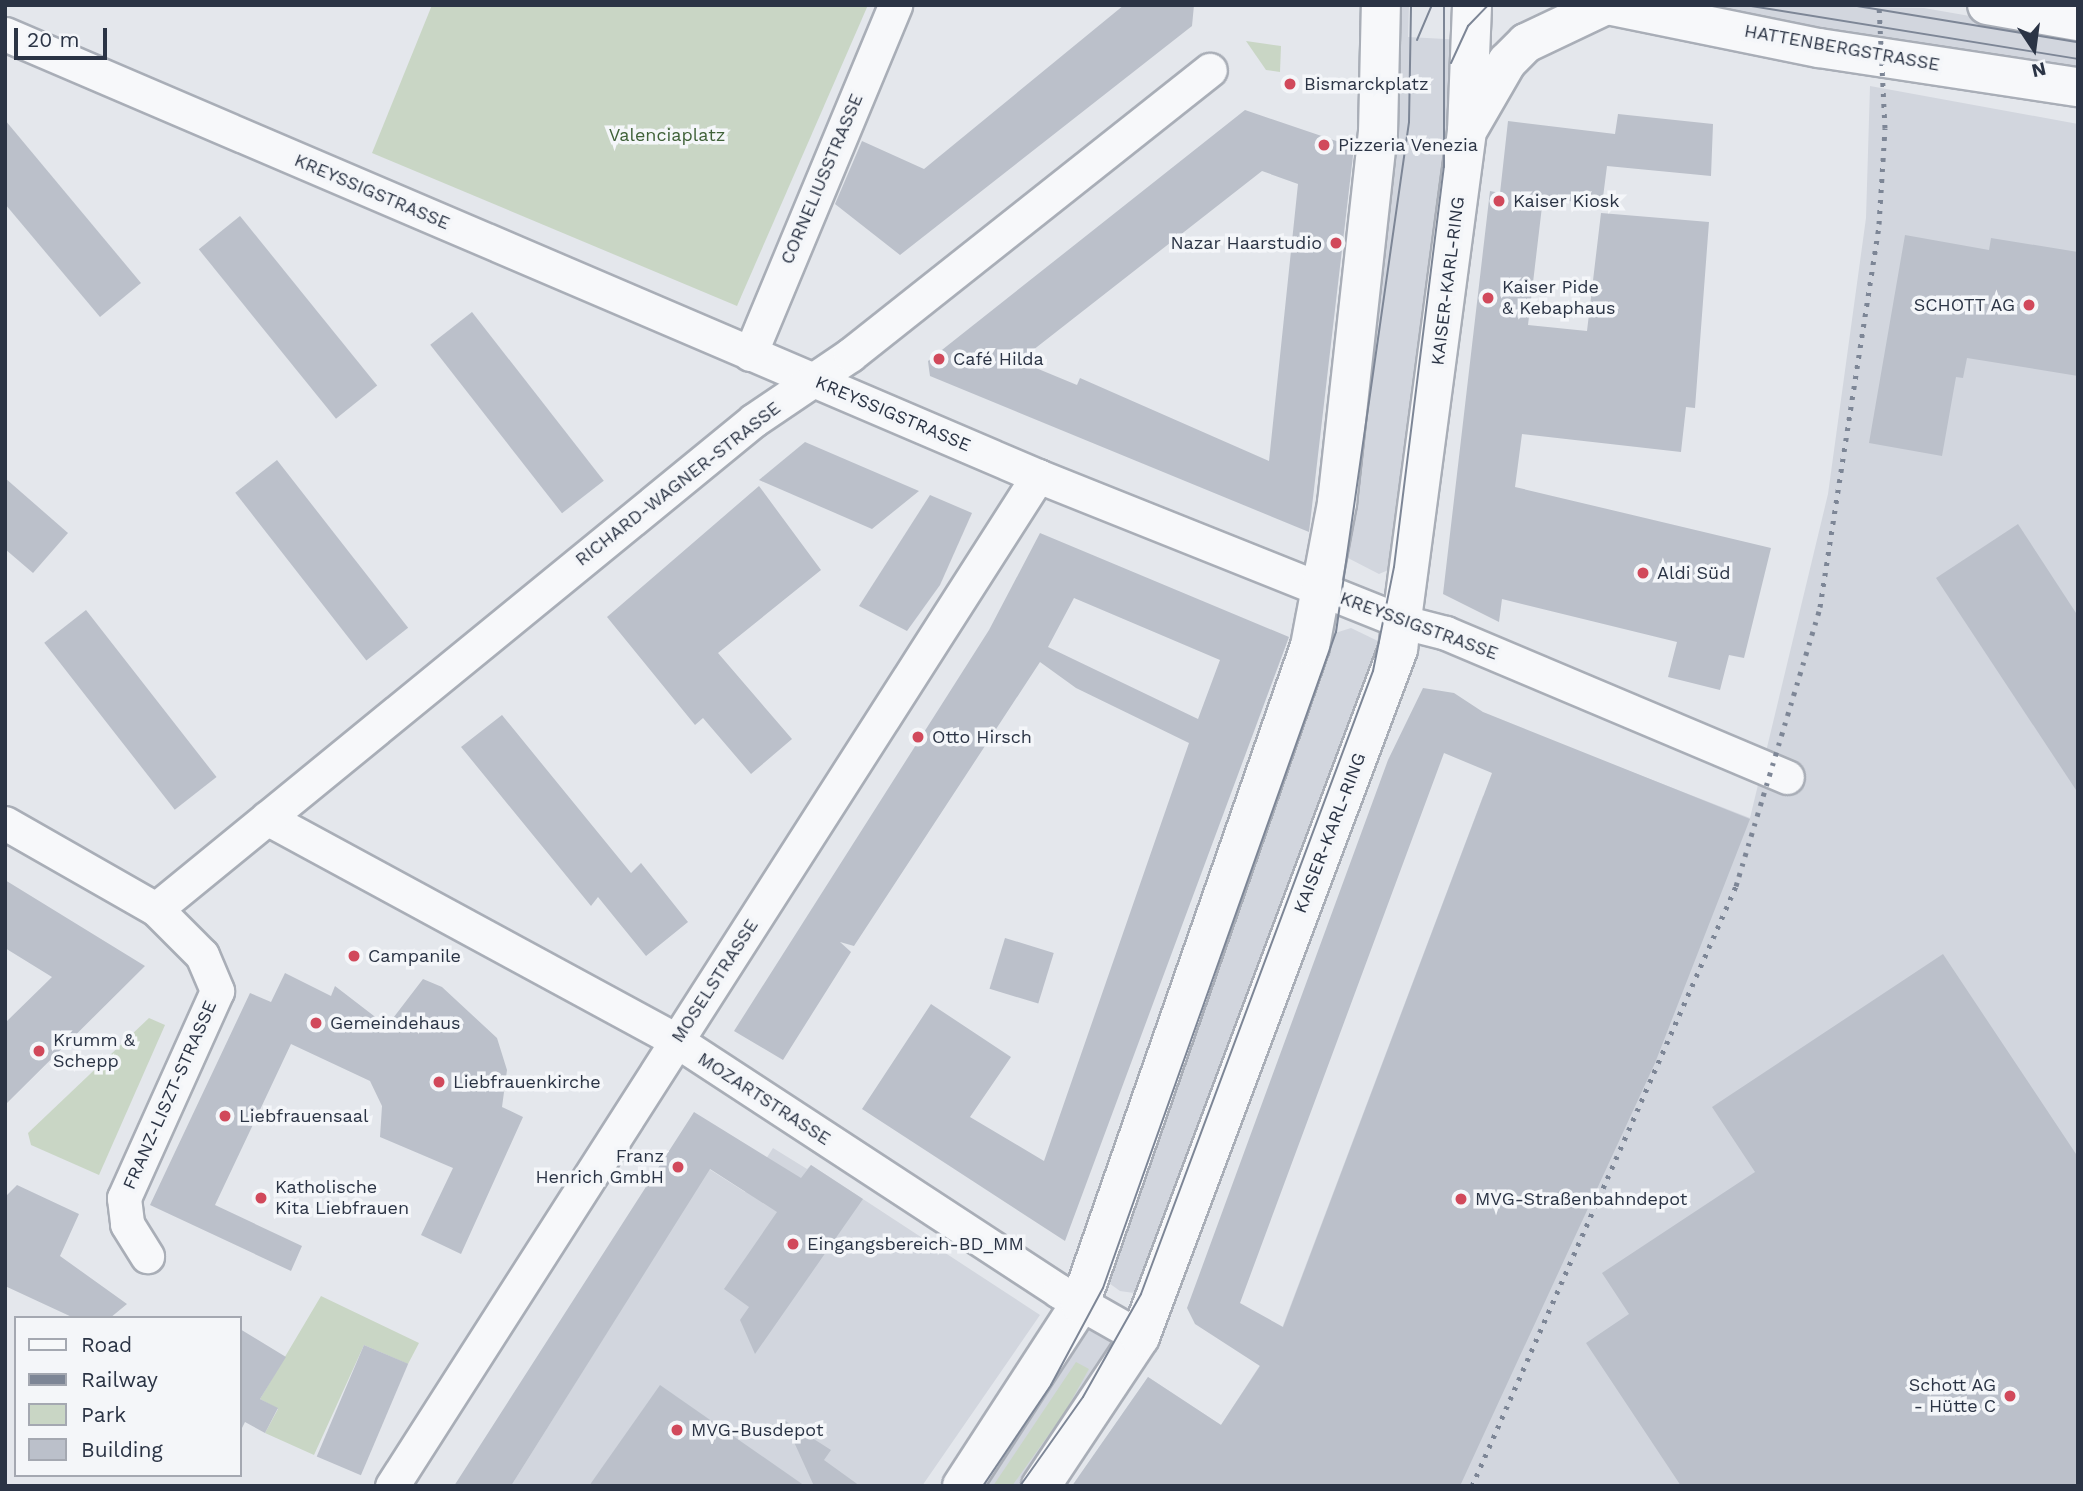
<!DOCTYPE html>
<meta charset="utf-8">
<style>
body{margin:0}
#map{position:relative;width:2083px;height:1491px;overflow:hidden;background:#e4e7ec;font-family:"Work Sans",sans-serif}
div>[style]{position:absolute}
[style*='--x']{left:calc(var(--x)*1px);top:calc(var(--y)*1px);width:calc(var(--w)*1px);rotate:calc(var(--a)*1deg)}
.built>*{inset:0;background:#d2d6de}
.green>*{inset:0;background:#c9d6c5}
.building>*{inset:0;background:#bbc0ca;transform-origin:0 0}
.roads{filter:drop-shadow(2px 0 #a9aeb7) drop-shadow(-2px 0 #a9aeb7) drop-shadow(0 2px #a9aeb7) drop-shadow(0 -2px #a9aeb7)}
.minor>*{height:33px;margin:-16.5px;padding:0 16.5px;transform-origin:16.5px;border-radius:16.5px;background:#f7f8fa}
.tertiary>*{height:38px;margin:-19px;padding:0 19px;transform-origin:19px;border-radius:19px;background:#f7f8fa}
.tram>*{height:2px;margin:-1px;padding:0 1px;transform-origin:1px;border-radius:1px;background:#7d8696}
.rail>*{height:5px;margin-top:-2.5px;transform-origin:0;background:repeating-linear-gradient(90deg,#7d8696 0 3.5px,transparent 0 10.5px)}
.dots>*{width:19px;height:19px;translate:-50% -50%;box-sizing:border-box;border:4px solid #f4f6f9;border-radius:50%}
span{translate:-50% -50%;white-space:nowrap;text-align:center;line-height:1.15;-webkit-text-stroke:7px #f4f6f9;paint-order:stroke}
.street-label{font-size:18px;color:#2b3445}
.poi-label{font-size:18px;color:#2b3445}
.left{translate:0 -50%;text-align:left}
.right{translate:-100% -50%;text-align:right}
.park-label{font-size:18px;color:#3f6138}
.frame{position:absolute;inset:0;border:7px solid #2b3445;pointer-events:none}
.legend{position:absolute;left:14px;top:1316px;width:228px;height:161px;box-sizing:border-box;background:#f4f6f9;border:2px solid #a4a8b1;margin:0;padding:9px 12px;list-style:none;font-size:21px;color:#2b3445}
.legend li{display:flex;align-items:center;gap:14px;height:35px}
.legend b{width:35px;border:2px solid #a4a8b1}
.north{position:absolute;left:1999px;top:14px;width:70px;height:70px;-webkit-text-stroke:5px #f4f6f9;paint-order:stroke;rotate:167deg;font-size:19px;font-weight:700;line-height:28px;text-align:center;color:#2b3445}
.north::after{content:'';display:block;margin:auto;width:24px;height:32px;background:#2b3445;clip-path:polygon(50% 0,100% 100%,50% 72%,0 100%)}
.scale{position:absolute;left:14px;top:28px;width:93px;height:32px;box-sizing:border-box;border:4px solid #2b3445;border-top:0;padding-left:9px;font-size:21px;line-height:24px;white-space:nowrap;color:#2b3445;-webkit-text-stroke:5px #f4f6f9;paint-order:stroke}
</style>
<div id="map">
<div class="built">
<i style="clip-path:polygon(1399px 5px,1409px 5px,1408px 37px,1464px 40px,1391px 569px,1379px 574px,1346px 557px)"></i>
<i style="clip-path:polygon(1673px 5px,1924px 8px,2078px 35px,2078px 74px)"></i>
<i style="clip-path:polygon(1870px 86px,2078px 124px,2078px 1486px,1072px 1486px,1148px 1377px,1221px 1425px,1279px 1336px,1483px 796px,1583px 753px,1750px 818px,1828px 494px,1866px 218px)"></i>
<i style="clip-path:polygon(1351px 628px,1380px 642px,1141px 1294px,1120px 1291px,1102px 1278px,1332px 634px)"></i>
<i style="clip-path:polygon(773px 1148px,807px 1169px,811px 1165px,1040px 1315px,922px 1486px,511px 1486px,709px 1169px,745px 1192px)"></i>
<i style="clip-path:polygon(1086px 1329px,1098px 1330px,1116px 1348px,1031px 1486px,974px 1486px)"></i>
</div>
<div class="green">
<i style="clip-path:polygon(432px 5px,868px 5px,737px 306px,372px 153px)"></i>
<i style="clip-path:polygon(1246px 41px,1281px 46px,1280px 72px,1266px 70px)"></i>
<i style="clip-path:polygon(149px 1018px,165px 1025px,99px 1175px,31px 1145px,28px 1133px)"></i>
<i style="clip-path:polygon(321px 1296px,419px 1343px,408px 1364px,364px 1345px,314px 1455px,265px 1433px,278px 1409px,260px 1399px)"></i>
<i style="clip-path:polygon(1076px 1362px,1089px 1369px,1065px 1412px,1012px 1486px,993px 1486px)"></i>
</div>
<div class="building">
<i style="clip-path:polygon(1124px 5px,1194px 5px,1192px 26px,900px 255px,835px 204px,862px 141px,924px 169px)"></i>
<i style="clip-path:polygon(evenodd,1245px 110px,1354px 147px,1309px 532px,930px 376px,929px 369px,928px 361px,1245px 110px,1262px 171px,1298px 184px,1269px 461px,1080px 378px,1077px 385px,1019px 361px,1262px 171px)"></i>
<i style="clip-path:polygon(1618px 114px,1713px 124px,1711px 176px,1607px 166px,1602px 205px,1543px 198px,1528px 325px,1587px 331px,1601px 213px,1709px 222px,1695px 408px,1686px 407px,1681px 452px,1522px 434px,1515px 487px,1771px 548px,1744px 658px,1729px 655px,1720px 690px,1668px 677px,1677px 642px,1502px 599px,1499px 622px,1443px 594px,1490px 191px,1500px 193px,1508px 121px,1615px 134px)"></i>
<i style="clip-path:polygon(5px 120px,141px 283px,100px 317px,5px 204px)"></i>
<i style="left:240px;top:216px;width:218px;height:53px;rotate:51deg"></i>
<i style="clip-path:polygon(1905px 235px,1989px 250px,1991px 238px,2078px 252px,2078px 376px,1967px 358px,1963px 378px,1956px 377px,1942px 456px,1869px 443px)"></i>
<i style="left:472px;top:312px;width:214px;height:53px;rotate:52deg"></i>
<i style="clip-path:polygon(805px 442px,919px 491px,872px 529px,759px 480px)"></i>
<i style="left:277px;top:460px;width:213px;height:53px;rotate:52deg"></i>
<i style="clip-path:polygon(5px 478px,68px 533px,33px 573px,5px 549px)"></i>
<i style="clip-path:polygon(759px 486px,821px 570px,718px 653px,792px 739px,751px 774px,703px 718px,695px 725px,607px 617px)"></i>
<i style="clip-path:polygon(930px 495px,972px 513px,940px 585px,907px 631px,859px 606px)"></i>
<i style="clip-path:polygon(2018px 524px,2078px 616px,2078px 793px,1936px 578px)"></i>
<i style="clip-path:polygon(evenodd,1040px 533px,1289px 637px,1065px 1241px,862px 1109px,931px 1004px,1011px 1057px,970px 1117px,1044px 1161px,1189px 743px,1076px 688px,1040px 662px,854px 946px,840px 942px,851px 952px,783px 1060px,734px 1031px,989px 630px,1040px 533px,1074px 598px,1220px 660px,1198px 719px,1048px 647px,1074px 598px)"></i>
<i style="left:86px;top:610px;width:212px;height:53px;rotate:52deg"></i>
<i style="clip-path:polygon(evenodd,1423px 688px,1454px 693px,1483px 712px,1750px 819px,1655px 1063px,1460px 1486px,1072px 1486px,1148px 1377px,1221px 1425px,1260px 1366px,1195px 1324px,1187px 1308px,1388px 760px,1423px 688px,1444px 753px,1492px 773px,1283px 1327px,1240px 1303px,1444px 753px)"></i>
<i style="clip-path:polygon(502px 715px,631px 873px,641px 863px,688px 922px,646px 956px,598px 897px,591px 906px,461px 747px)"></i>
<i style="clip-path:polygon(5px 880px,145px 966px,5px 1105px,5px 1023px,52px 977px,5px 948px)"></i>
<i style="left:1005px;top:938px;width:51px;height:53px;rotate:17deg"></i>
<i style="clip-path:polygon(1943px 954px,2078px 1157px,2078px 1486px,1681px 1486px,1586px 1343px,1629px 1314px,1602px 1273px,1755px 1172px,1712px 1107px)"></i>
<i style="clip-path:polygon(285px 973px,331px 996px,335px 986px,387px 1026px,423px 979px,442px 987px,497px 1038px,507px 1070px,502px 1107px,523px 1117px,461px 1254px,421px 1235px,453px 1168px,380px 1137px,382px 1106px,370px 1081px,291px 1044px,215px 1205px,302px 1246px,291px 1271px,150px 1205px,250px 993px,271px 1002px)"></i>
<i style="clip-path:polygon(694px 1112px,801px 1178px,811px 1165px,863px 1199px,755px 1354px,740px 1320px,749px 1307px,724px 1289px,777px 1212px,710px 1169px,511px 1486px,454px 1486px)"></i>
<i style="clip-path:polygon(17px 1185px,79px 1214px,60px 1256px,127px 1304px,110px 1318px,74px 1318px,5px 1286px,5px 1197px)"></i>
<i style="clip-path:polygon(240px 1329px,286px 1357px,260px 1399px,278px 1408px,265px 1433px,245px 1422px,240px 1432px)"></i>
<i style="left:364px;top:1345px;width:48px;height:121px;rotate:23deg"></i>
<i style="clip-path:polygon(660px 1385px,805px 1486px,589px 1486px)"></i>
<i style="clip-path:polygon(784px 1420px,831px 1450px,824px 1460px,860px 1486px,814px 1486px)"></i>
</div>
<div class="roads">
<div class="minor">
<i style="--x:5;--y:34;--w:1124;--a:23.17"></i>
<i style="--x:1038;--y:476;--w:393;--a:21.8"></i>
<i style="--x:1403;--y:622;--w:44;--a:14.3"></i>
<i style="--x:1446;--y:633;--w:370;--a:22.9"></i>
<i style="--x:750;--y:354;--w:378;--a:-67.4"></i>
<i style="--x:267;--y:818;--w:467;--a:28.5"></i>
<i style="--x:677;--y:1041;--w:457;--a:33.2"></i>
<i style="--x:1059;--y:1291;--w:93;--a:29.6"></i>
<i style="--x:5;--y:823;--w:174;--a:29.7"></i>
<i style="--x:156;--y:909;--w:65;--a:45"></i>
<i style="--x:202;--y:955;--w:39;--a:67"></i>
<i style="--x:217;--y:991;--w:227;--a:114.2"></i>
<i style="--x:124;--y:1198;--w:26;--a:83"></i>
<i style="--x:127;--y:1224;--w:38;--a:58"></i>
<i style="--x:156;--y:909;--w:772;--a:-39.27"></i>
<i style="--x:754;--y:420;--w:116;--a:-34.1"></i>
<i style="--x:850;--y:355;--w:459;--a:-38.4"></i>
<i style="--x:392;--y:1486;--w:1199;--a:-57.4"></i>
</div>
<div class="tertiary">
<i style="--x:1607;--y:5;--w:216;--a:11.5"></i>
<i style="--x:1819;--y:48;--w:262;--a:8.6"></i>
<i style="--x:1987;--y:5;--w:92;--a:10"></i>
<i style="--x:1470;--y:126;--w:74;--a:-60"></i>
<i style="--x:1507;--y:62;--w:27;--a:-45"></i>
<i style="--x:1526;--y:43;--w:89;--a:-25.4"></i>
<i style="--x:962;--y:1486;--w:217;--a:-57"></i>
<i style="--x:1080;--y:1304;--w:697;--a:-70.73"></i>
<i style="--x:1310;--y:646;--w:146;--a:-79.3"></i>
<i style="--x:1337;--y:503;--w:372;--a:-83.7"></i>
<i style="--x:1378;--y:133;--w:128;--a:-88.7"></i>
<i style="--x:1041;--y:1486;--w:179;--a:-56.4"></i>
<i style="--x:1140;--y:1337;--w:735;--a:-69.44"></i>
<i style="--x:1398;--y:649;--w:523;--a:-82.41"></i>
<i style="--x:1467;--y:131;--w:126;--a:-87.7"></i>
</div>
</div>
<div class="tram">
<i style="--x:1745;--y:5;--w:337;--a:9.2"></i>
<i style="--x:1851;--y:5;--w:230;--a:9.3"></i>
<i style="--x:1417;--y:40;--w:38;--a:-67"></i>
<i style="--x:1451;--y:63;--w:41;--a:-65.3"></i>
<i style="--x:1468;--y:26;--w:29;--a:-46"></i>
<i style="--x:983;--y:1486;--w:122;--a:-56"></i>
<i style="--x:1051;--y:1385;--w:110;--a:-61.8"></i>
<i style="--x:1103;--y:1288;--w:696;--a:-70.45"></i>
<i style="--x:1336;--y:632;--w:515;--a:-81.85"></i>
<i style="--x:1409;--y:122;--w:117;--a:-89"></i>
<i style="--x:1020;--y:1486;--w:109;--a:-54.7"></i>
<i style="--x:1083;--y:1397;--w:118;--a:-60.6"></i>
<i style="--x:1141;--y:1294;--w:665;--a:-69.58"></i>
<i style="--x:1373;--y:671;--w:106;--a:-78.6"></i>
<i style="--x:1394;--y:567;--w:403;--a:-82.9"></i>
<i style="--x:1444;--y:167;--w:162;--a:-90"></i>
</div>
<div class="rail">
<i style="--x:1472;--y:1486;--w:656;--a:-66.25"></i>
<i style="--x:1736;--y:886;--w:291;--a:-73.2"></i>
<i style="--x:1820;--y:607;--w:388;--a:-81.2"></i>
<i style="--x:1879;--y:224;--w:96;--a:-86.4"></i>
<i style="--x:1885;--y:128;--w:123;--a:-92.8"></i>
</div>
<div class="dots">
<i style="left:1290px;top:84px;background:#d1495b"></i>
<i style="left:1324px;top:145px;background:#d1495b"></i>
<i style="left:1499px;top:201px;background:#d1495b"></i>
<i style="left:1336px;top:243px;background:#d1495b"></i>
<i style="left:1488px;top:298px;background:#d1495b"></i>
<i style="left:2029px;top:305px;background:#d1495b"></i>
<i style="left:939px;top:359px;background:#d1495b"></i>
<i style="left:1643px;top:573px;background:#d1495b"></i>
<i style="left:918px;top:737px;background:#d1495b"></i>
<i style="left:354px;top:956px;background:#d1495b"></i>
<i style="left:316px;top:1023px;background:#d1495b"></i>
<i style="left:39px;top:1051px;background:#d1495b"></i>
<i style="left:439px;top:1082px;background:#d1495b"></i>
<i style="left:225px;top:1116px;background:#d1495b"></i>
<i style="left:678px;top:1167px;background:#d1495b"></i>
<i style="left:261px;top:1198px;background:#d1495b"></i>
<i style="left:1461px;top:1199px;background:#d1495b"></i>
<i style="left:793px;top:1244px;background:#d1495b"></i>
<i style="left:2010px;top:1396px;background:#d1495b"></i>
<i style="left:677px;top:1430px;background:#d1495b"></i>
</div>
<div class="street-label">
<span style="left:1842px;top:48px;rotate:10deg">HATTENBERGSTRASSE</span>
<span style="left:822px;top:179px;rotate:-67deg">CORNELIUSSTRASSE</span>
<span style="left:372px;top:192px;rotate:23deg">KREYSSIGSTRASSE</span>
<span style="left:1448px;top:281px;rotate:-83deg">KAISER-KARL-RING</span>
<span style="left:893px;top:414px;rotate:23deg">KREYSSIGSTRASSE</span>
<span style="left:678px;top:484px;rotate:-38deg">RICHARD-WAGNER-STRASSE</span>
<span style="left:1419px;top:626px;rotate:20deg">KREYSSIGSTRASSE</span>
<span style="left:1330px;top:833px;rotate:-69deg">KAISER-KARL-RING</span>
<span style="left:715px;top:981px;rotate:-57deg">MOSELSTRASSE</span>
<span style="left:170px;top:1095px;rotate:-66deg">FRANZ-LISZT-STRASSE</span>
<span style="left:764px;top:1099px;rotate:33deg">MOZARTSTRASSE</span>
</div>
<div class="poi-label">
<span class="left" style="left:1304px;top:84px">Bismarckplatz</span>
<span class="left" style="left:1338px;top:145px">Pizzeria Venezia</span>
<span class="left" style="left:1513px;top:201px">Kaiser Kiosk</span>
<span class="right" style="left:1322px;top:243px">Nazar Haarstudio</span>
<span class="left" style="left:1502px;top:298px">Kaiser Pide<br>&amp; Kebaphaus</span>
<span class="right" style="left:2015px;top:305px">SCHOTT AG</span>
<span class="left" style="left:953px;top:359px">Café Hilda</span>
<span class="left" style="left:1657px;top:573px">Aldi Süd</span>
<span class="left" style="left:932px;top:737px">Otto Hirsch</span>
<span class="left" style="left:368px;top:956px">Campanile</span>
<span class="left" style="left:330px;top:1023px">Gemeindehaus</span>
<span class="left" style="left:53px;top:1051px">Krumm &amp;<br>Schepp</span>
<span class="left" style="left:453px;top:1082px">Liebfrauenkirche</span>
<span class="left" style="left:239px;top:1116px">Liebfrauensaal</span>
<span class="right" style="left:664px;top:1167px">Franz<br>Henrich GmbH</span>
<span class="left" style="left:275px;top:1198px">Katholische<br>Kita Liebfrauen</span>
<span class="left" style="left:1475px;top:1199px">MVG-Straßenbahndepot</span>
<span class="left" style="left:807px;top:1244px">Eingangsbereich-BD_MM</span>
<span class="right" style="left:1996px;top:1396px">Schott AG<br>- Hütte C</span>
<span class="left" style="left:691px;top:1430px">MVG-Busdepot</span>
</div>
<div class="park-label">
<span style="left:667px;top:135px">Valenciaplatz</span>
</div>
<div class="frame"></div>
<ul class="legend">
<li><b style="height:9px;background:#f7f8fa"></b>Road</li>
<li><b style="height:9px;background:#7d8696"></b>Railway</li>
<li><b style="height:19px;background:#c9d6c5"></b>Park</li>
<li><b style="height:19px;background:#bbc0ca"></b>Building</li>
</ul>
<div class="north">N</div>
<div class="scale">20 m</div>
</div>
